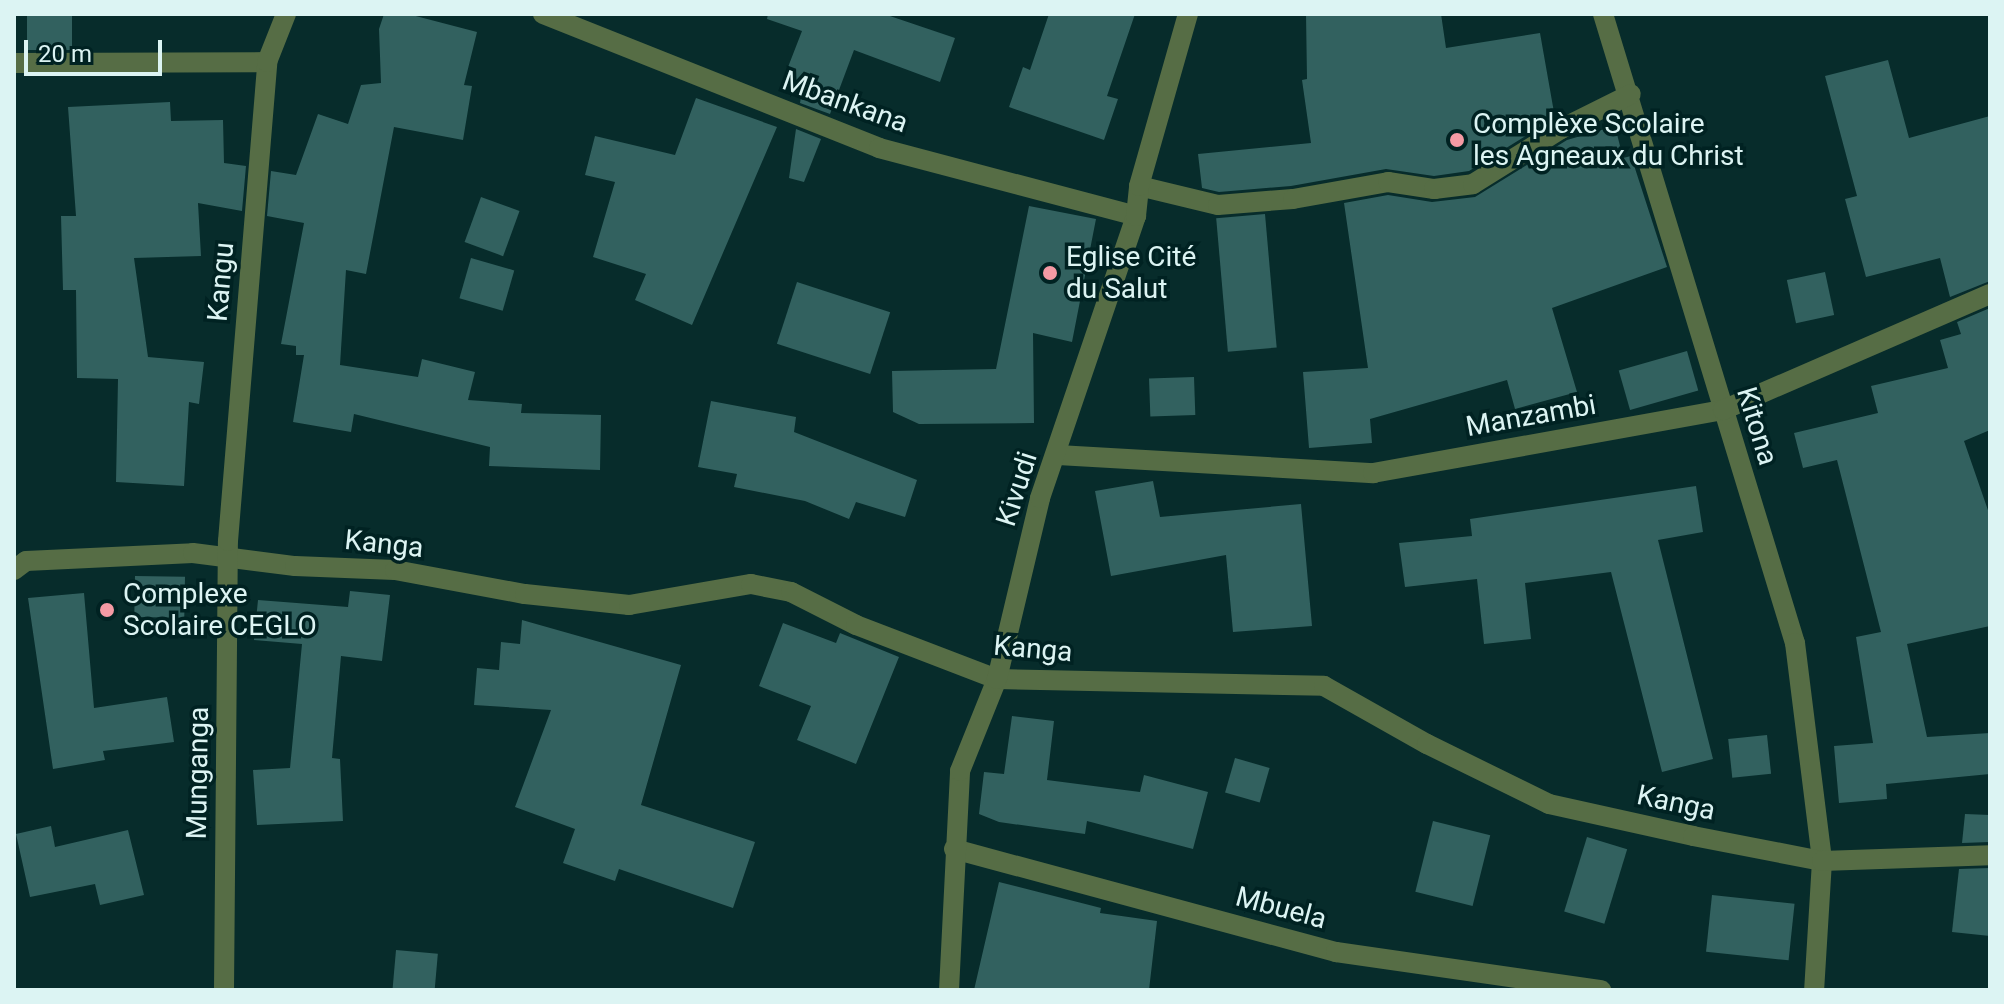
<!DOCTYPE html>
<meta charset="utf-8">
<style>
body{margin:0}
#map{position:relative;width:2004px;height:1004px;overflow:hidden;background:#072c2b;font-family:Roboto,sans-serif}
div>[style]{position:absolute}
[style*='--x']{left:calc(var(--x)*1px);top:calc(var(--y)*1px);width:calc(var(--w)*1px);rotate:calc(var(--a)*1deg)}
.building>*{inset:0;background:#32615f;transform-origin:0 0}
.minor>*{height:20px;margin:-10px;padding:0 10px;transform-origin:10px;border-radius:10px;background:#566d45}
.dots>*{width:22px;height:22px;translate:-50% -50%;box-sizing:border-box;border:4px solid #022;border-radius:50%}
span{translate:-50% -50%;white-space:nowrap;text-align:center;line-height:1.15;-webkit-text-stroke:7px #022;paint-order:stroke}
.street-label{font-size:28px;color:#dcf4f3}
.poi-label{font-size:28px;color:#dcf4f3}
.left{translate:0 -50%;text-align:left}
.frame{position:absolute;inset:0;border:16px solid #dcf4f3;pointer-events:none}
.scale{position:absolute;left:24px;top:40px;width:138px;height:36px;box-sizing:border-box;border:4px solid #dcf4f3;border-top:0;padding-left:10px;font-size:24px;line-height:28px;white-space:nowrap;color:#dcf4f3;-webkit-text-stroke:6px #022;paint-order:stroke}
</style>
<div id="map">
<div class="building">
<i style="left:27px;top:14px;width:45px;height:36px"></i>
<i style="clip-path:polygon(384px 14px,408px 14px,477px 32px,464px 85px,472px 86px,463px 140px,394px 127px,366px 274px,346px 270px,340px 365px,418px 377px,422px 359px,475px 372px,468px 400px,522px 404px,521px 413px,601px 415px,600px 470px,489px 466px,490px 447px,354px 414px,351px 432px,293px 422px,304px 355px,296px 355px,296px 346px,281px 344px,304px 223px,267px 216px,271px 171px,296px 175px,318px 114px,348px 124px,361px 85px,381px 83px,379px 29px)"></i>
<i style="clip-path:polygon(768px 14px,884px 14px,955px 38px,940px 82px,854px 50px,830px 114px,800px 103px,803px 86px,783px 80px,802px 31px,767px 19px)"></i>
<i style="clip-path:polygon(1049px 14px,1135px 14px,1107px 96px,1118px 99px,1104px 140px,1009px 107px,1023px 67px,1030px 70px)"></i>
<i style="clip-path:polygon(1306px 14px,1441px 14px,1446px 48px,1540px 33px,1555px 118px,1469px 171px,1434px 176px,1386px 169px,1291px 186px,1219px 192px,1202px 188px,1198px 154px,1311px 143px,1302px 80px,1307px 79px)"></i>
<i style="clip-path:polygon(1888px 60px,1909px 138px,1990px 116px,1990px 281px,1950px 297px,1940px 258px,1866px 277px,1845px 199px,1857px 196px,1825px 76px)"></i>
<i style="clip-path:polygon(696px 98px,777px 127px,692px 325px,635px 300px,646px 274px,593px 257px,615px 182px,585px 175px,595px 136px,675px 155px)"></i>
<i style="clip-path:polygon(170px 102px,171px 121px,223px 120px,224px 163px,246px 166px,242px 211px,198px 203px,201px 256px,134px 258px,148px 357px,204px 362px,199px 404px,189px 402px,184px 486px,116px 482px,118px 379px,77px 378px,76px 290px,63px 290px,61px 216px,76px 216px,68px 107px)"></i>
<i style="clip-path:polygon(1615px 126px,1623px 158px,1631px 156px,1667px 267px,1552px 308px,1577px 392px,1515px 409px,1507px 380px,1370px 419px,1372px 443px,1309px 448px,1303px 372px,1368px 368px,1344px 203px,1388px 195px,1432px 202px,1475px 197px,1567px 140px)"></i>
<i style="clip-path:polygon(796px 129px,821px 139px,804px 182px,789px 178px)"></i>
<i style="left:481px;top:197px;width:41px;height:48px;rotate:20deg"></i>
<i style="clip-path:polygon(1029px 206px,1096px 219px,1072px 342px,1033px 333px,1034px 423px,919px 424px,893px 412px,892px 371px,996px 369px)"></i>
<i style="left:1265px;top:214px;width:134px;height:49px;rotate:85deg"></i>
<i style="left:471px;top:258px;width:45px;height:42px;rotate:16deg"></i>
<i style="left:1825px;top:272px;width:44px;height:39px;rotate:78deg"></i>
<i style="left:797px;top:282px;width:98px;height:65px;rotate:18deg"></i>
<i style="clip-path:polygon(1990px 308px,1990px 430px,1964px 441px,1990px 516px,1990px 626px,1907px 644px,1927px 737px,1990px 733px,1990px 774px,1886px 784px,1887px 799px,1839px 803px,1834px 746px,1873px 743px,1856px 637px,1881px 632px,1837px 460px,1803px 468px,1794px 433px,1878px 413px,1871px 386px,1948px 368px,1940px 340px,1961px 334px,1957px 322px)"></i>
<i style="left:1687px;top:351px;width:41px;height:71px;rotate:74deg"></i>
<i style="left:1194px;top:377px;width:38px;height:45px;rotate:88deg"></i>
<i style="clip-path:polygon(711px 401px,796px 417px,794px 432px,917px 480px,905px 517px,856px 502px,849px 519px,805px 501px,734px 487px,737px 474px,698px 467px)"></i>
<i style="clip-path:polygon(1153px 481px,1160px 517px,1301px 504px,1312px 626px,1233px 632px,1226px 555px,1111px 576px,1095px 491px)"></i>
<i style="clip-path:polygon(1696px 486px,1703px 532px,1658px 540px,1713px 759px,1662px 772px,1611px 572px,1525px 583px,1531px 639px,1484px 644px,1477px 579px,1405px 587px,1399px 543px,1472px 536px,1470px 519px)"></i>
<i style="left:135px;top:576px;width:50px;height:41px;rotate:1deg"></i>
<i style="clip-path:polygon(350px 591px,390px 595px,382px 661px,341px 656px,332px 758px,340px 759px,343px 821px,257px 825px,253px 770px,290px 768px,302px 644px,254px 640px,258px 600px,348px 607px)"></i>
<i style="clip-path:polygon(84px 593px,94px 708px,167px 697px,174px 742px,103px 751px,105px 760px,53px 769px,28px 598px)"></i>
<i style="clip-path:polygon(522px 620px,681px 665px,641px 805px,755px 842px,733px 908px,619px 869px,615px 881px,563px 863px,575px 829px,515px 807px,551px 710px,474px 705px,477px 668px,499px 670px,501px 642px,520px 644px)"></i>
<i style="clip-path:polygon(783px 623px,836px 643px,840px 633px,899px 657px,856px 764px,797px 740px,811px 706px,759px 686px)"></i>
<i style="clip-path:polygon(1012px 716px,1054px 721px,1047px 780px,1140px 792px,1144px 775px,1208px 792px,1193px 849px,1087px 821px,1085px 834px,999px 822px,979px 814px,984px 772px,1004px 774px)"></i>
<i style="left:1767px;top:735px;width:39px;height:39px;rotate:84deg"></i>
<i style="left:1235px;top:758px;width:36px;height:36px;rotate:16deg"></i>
<i style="clip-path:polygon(1965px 814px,1990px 815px,1990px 842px,1962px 843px)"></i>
<i style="left:1433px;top:821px;width:59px;height:73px;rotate:14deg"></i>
<i style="clip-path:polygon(51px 826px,55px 847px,128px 830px,144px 895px,100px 905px,95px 884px,30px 897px,16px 834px)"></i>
<i style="left:1587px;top:837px;width:42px;height:78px;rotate:17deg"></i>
<i style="clip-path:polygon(1990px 868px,1990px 936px,1952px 932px,1959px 869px)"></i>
<i style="clip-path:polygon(999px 882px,1101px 908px,1100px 913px,1157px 921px,1149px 990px,974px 990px)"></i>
<i style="left:1712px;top:895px;width:83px;height:57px;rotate:6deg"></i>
<i style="left:396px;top:950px;width:42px;height:40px;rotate:5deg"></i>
</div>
<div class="minor">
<i style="--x:543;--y:14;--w:362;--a:21.7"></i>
<i style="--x:879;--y:148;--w:266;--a:14.8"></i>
<i style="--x:1603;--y:14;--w:658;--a:73.03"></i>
<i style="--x:1795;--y:643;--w:220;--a:82.9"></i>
<i style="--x:1822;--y:861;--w:129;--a:93.5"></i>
<i style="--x:14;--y:63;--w:253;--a:-0.2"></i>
<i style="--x:1139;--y:186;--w:81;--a:13.5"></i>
<i style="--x:1218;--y:205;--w:75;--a:-4.6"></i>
<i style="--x:1293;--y:199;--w:97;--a:-10.1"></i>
<i style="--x:1388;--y:182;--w:47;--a:8.7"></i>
<i style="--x:1434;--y:189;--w:39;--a:-7"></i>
<i style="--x:1473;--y:184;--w:104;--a:-32"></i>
<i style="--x:1561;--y:129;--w:78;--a:-26.6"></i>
<i style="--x:1058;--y:455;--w:316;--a:3.3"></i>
<i style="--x:1373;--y:473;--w:356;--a:-10.2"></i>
<i style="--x:1723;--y:410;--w:291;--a:-23.5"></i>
<i style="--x:14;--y:570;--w:15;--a:-37"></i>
<i style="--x:26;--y:561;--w:167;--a:-2.7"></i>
<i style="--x:193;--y:553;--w:103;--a:7.3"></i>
<i style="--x:295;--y:566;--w:100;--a:2.3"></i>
<i style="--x:395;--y:570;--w:132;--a:10.5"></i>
<i style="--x:525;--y:594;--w:105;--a:6"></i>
<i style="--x:629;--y:605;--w:124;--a:-9.8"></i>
<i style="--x:751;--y:584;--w:41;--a:11.3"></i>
<i style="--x:791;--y:592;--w:73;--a:26.9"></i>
<i style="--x:856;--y:625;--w:151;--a:21"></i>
<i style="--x:997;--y:679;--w:327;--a:1.2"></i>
<i style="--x:1324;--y:686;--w:118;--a:29.4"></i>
<i style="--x:1427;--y:744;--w:136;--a:26.2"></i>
<i style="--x:1549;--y:804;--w:148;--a:12.5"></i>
<i style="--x:1693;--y:836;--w:131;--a:11"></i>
<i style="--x:1822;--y:861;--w:168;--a:-2"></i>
<i style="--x:954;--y:849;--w:396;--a:15.1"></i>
<i style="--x:1336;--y:952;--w:268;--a:8.2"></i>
<i style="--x:224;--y:990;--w:449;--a:-89.5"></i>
<i style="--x:228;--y:541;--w:481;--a:-85.3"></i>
<i style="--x:267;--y:62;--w:52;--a:-68.4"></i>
<i style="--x:949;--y:990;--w:219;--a:-87.1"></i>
<i style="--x:960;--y:771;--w:99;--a:-68.1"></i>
<i style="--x:997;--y:679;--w:186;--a:-76.6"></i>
<i style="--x:1040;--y:498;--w:298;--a:-71.2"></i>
<i style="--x:1136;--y:216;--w:30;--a:-84"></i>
<i style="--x:1139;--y:186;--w:179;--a:-74.1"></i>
</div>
<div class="dots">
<i style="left:1457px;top:140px;background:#f49aa4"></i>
<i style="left:1050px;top:273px;background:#f49aa4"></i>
<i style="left:107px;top:610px;background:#f49aa4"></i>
</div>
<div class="street-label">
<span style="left:845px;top:102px;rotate:20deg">Mbankana</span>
<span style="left:221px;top:282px;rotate:-85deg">Kangu</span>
<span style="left:1531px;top:416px;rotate:-10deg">Manzambi</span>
<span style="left:1757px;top:426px;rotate:73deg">Kitona</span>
<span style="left:1017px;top:489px;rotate:-72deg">Kivudi</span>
<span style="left:384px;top:544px;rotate:6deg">Kanga</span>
<span style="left:1033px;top:649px;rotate:5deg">Kanga</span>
<span style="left:198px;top:773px;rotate:-89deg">Munganga</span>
<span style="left:1676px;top:803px;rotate:12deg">Kanga</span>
<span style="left:1281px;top:908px;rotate:15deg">Mbuela</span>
</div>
<div class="poi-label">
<span class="left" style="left:1473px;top:140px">Complèxe Scolaire<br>les Agneaux du Christ</span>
<span class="left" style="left:1066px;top:273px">Eglise Cité<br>du Salut</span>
<span class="left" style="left:123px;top:610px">Complexe<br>Scolaire CEGLO</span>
</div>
<div class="frame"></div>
<div class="scale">20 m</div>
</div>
